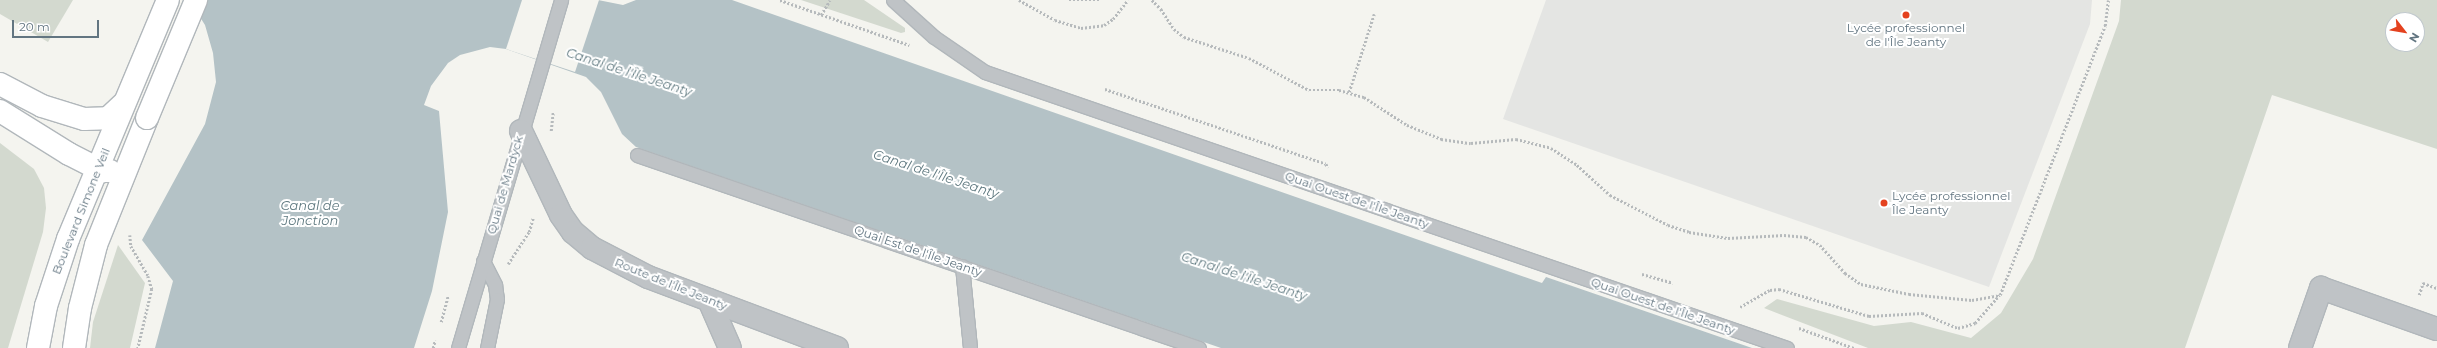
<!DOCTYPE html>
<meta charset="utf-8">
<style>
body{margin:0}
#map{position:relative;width:2437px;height:348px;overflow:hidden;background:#f4f4ef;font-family:Montserrat,sans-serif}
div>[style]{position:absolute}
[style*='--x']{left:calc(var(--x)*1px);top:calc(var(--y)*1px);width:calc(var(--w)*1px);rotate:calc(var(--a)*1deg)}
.built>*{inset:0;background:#e4e5e3}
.green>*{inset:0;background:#d3d9cf}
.water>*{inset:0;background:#b4c2c6}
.pier>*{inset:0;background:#f4f4ef}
.path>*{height:2.5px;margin-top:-1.25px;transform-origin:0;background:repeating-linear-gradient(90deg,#b6babc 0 2px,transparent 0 4px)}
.roads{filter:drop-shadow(1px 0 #b1b7bb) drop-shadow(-1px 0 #b1b7bb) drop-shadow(0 1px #b1b7bb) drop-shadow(0 -1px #b1b7bb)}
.service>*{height:13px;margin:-6.5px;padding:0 6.5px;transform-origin:6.5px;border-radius:6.5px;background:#bfc3c6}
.minor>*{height:22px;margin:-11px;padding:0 11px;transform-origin:11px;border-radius:11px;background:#bfc3c6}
.secondary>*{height:22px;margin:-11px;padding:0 11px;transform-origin:11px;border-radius:11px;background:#fff}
.bridges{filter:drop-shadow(1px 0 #b1b7bb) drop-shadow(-1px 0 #b1b7bb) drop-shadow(0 1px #b1b7bb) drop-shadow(0 -1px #b1b7bb)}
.secondary-bridge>*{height:22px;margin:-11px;padding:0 11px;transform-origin:11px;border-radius:11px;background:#fff}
.dots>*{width:11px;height:11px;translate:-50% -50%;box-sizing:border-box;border:2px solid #fff;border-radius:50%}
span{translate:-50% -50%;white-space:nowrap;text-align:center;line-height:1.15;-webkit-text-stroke:4px #fff;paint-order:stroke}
.poi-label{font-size:12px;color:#627581}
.left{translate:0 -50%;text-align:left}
.street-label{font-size:12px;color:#627581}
.water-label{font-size:13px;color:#5e787f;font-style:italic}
.north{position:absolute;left:2385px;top:12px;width:40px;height:40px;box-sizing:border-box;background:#fff;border:1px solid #c0c8cd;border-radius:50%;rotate:121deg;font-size:11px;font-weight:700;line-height:16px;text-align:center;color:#627581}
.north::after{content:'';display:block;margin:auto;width:14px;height:18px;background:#e4421f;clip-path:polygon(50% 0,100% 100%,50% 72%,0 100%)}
.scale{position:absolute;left:12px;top:20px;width:87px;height:18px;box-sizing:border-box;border:2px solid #627581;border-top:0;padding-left:5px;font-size:12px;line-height:14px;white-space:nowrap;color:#627581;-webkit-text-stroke:3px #fff;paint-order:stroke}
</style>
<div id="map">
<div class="built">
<i style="clip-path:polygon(1546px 0,2092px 0,2090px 24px,1989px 287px,1503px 119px)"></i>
</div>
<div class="green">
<i style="clip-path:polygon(0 0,73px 0,48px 42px,0 14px)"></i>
<i style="clip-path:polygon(801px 0,864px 0,905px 28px,905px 32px,901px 33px)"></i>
<i style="clip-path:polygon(evenodd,2121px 0,2437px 0,2437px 149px,2272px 95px,2185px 348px,1868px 348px,1764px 308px,1777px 299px,1874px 326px,1911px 322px,1971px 338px,2001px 313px,2033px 259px,2119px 21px,2121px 0,2393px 20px,2417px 20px,2417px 44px,2393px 44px,2393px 20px)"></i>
<i style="clip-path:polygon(0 143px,34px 169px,44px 188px,46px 208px,43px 232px,8px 348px,0 348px)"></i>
<i style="clip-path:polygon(118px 245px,145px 283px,130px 348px,90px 348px,93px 322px)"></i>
</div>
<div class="water">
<i style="clip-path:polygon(189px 0,598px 0,623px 5px,636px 0,732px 0,1542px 283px,1546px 277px,1752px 348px,1221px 348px,636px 147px,622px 134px,601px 92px,586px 77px,506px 49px,490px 47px,460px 55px,448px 63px,431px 86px,424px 105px,439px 111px,448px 212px,432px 291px,414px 348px,155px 348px,173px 281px,142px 240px,205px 124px,216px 82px,213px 53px,205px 25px)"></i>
</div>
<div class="pier">
<i style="clip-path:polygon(522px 0,599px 0,575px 72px,506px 49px)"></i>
</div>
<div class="path">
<i style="--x:780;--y:0;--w:137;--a:19.2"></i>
<i style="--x:1019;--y:0;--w:41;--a:29.1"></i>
<i style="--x:1055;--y:20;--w:27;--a:17"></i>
<i style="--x:1081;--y:28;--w:23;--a:-7"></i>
<i style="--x:1104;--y:25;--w:11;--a:-34"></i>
<i style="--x:1113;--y:19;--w:24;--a:-52"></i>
<i style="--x:1069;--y:0;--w:32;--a:0"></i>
<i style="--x:1152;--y:0;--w:13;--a:45"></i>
<i style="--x:1161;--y:9;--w:24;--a:57"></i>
<i style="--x:1174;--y:29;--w:13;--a:39"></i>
<i style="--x:1184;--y:37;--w:68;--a:17.9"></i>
<i style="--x:1249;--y:58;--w:68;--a:28.1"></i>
<i style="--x:1309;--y:90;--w:30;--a:0"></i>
<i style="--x:1339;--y:90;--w:26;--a:16"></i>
<i style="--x:1364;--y:97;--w:51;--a:33.1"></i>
<i style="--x:1407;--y:125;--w:37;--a:22"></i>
<i style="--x:1441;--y:139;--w:30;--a:8"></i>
<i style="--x:1471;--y:143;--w:45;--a:-5.1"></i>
<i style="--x:1516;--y:139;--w:36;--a:14"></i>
<i style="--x:1551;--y:148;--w:31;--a:33"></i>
<i style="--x:1577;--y:165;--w:45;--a:42.3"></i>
<i style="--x:1610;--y:195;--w:65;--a:27.3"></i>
<i style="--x:1668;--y:225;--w:22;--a:18"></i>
<i style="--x:1689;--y:232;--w:39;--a:9"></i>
<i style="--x:1728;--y:238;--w:56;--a:-3.1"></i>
<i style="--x:1784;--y:235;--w:22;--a:5"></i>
<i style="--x:1806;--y:237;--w:16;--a:30"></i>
<i style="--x:1820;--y:245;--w:38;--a:48"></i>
<i style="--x:1845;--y:273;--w:19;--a:35"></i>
<i style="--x:1861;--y:284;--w:49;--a:11.8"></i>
<i style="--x:1909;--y:294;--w:63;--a:5.4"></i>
<i style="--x:1972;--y:300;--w:28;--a:-10"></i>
<i style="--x:2000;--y:295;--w:289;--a:-68.7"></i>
<i style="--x:2105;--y:26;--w:26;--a:-83"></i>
<i style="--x:821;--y:15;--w:17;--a:-59"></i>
<i style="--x:1105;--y:89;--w:233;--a:18.7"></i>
<i style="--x:1326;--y:164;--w:4;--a:56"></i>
<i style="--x:1349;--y:92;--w:82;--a:-72.2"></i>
<i style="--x:551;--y:131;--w:19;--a:-84"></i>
<i style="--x:130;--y:235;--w:11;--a:85"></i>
<i style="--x:131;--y:246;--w:34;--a:60"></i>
<i style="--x:148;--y:276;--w:14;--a:73"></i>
<i style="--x:152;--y:289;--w:61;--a:103.3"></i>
<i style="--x:508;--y:264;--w:38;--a:-57"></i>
<i style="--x:529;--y:232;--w:15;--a:-74"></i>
<i style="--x:1642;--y:274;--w:32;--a:16"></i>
<i style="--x:2419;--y:295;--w:13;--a:-72"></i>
<i style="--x:2423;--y:283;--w:15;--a:20"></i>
<i style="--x:1740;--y:307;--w:34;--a:-30"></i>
<i style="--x:1770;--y:290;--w:9;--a:-6"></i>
<i style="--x:1779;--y:289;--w:94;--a:16.7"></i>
<i style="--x:1869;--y:316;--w:53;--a:-3.2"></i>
<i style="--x:1922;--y:313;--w:39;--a:23"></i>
<i style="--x:1958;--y:328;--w:18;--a:-16"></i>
<i style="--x:1975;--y:323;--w:37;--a:-49"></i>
<i style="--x:441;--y:322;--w:27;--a:-75"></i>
<i style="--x:1799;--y:328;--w:59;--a:20"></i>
<i style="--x:433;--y:348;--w:8;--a:-76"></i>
</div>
<div class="roads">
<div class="service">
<i style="--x:893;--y:0;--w:55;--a:42.1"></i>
<i style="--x:934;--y:37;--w:62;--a:34.5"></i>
<i style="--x:985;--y:72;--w:848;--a:18.99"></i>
<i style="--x:637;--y:155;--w:594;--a:18.95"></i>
<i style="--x:483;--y:261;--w:27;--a:63"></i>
<i style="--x:495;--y:285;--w:14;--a:82"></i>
<i style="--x:497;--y:299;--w:50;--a:101.5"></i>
<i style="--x:962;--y:266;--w:82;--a:84.4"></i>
<i style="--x:458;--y:348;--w:363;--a:-73.5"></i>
</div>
<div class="minor">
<i style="--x:521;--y:131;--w:93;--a:64.5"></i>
<i style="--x:561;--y:215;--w:21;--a:55"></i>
<i style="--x:573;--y:232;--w:25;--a:40"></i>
<i style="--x:592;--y:248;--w:63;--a:27.4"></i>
<i style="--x:648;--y:277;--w:202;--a:20.6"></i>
<i style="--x:709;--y:300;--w:52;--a:66.4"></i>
<i style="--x:2300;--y:348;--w:64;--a:-70.7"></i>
<i style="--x:2321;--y:288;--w:123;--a:19.5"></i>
</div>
<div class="secondary">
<i style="--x:0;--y:84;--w:47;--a:27.6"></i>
<i style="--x:42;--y:106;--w:44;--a:17.2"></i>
<i style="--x:84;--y:119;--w:24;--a:-2"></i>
<i style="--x:108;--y:118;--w:22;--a:-43"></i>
<i style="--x:0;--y:111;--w:81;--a:31.9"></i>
<i style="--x:69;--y:154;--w:38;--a:27"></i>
<i style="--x:103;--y:171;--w:7;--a:0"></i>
<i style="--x:38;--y:348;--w:43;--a:-79.2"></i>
<i style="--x:46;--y:306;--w:71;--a:-71.8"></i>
<i style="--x:68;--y:239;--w:259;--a:-67.3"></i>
<i style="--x:74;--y:348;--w:40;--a:-81.5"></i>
<i style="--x:80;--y:308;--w:65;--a:-75.7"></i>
<i style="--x:96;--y:245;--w:137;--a:-68.1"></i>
</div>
</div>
<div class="bridges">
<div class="secondary-bridge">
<i style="--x:147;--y:118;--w:128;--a:-67.4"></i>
</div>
</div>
<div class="dots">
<i style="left:1906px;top:15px;background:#e4421f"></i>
<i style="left:1884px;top:203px;background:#e4421f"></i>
</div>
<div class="poi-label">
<span style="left:1906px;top:35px">Lycée professionnel<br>de l'Île Jeanty</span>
<span class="left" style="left:1892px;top:203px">Lycée professionnel<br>Île Jeanty</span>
</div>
<div class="street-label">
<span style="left:505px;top:185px;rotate:-74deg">Quai de Mardyck</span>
<span style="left:1357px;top:200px;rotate:19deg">Quai Ouest de l'Île Jeanty</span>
<span style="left:81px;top:211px;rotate:-68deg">Boulevard Simone Veil</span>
<span style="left:918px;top:251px;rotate:19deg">Quai Est de l'Île Jeanty</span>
<span style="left:671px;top:284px;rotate:22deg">Route de l'Île Jeanty</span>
<span style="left:1663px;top:306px;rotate:19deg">Quai Ouest de l'Île Jeanty</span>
</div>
<div class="water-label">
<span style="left:629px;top:72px;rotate:18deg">Canal de l'Île Jeanty</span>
<span style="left:936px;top:174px;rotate:18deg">Canal de l'Île Jeanty</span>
<span style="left:310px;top:213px">Canal de<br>Jonction</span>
<span style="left:1244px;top:276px;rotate:18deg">Canal de l'Île Jeanty</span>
</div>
<div class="north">N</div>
<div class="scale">20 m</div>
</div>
